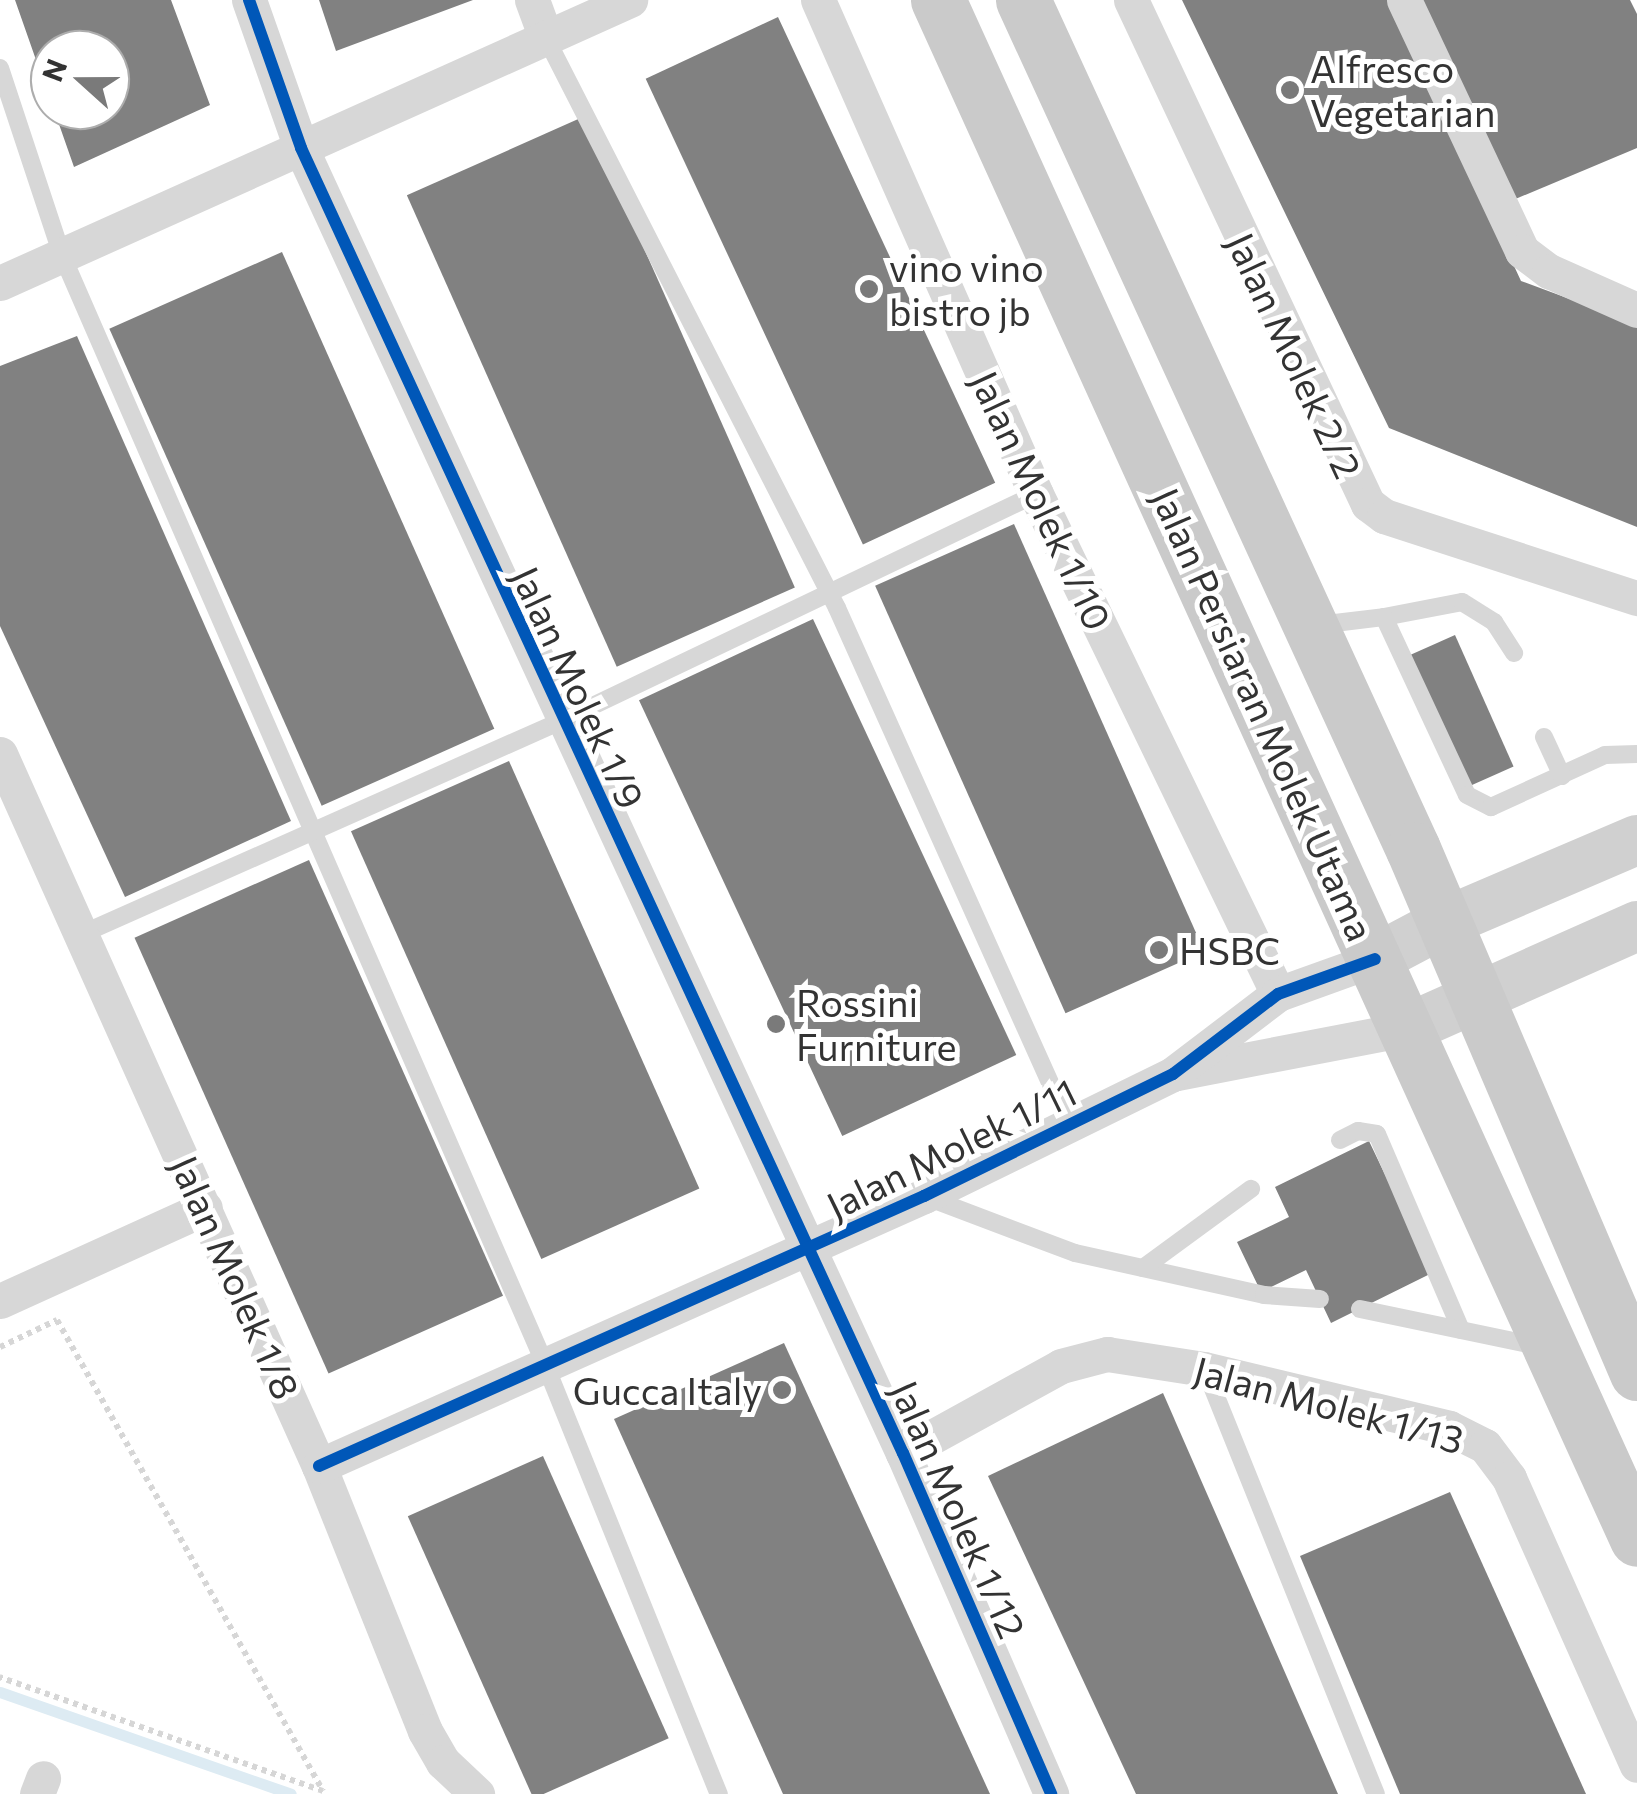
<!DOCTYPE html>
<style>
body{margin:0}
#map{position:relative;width:1637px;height:1794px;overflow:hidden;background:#fff;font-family:Commissioner,sans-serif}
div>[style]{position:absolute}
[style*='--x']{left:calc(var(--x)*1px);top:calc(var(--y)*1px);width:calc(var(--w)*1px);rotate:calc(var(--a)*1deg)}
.stream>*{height:11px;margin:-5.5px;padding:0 5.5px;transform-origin:5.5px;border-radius:5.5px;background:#ddebf3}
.building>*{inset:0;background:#818181;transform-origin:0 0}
.path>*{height:6px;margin-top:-3px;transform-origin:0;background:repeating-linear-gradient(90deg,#d6d6d6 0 5px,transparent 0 10px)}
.service>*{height:18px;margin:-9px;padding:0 9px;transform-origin:9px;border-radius:9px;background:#d7d7d7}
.minor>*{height:35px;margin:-17.5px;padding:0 17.5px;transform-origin:17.5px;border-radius:17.5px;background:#d7d7d7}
.secondary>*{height:50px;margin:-25px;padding:0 25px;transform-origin:25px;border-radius:25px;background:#d0d0d0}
.primary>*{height:55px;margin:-27.5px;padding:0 27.5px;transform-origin:27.5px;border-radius:27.5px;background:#cacaca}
.cycleway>*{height:12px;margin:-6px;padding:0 6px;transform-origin:6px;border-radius:6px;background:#0057b8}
.dots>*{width:28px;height:28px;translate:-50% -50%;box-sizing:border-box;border:5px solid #fff;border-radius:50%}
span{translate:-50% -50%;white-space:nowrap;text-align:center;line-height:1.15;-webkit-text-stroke:10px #fff;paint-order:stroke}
.poi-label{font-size:38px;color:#333}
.left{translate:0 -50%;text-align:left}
.right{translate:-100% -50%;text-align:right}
.street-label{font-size:38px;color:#333}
.north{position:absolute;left:30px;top:30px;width:100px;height:100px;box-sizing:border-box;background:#fff;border:2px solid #adadad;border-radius:50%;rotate:291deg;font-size:28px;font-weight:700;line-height:40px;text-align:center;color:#333}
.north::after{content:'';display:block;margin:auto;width:35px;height:45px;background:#7a7a7a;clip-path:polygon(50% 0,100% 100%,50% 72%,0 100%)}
</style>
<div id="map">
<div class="stream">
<i style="--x:0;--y:1692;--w:308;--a:19.3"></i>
</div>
<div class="building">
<i style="clip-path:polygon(15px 0,171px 0,210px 105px,74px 167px,54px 110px,110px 110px,110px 50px,50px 50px,49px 97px)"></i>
<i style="clip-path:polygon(319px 0,473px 0,336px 51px)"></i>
<i style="clip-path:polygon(1182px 0,1391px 0,1521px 281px,1637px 324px,1637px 527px,1389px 428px)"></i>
<i style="clip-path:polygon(1421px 0,1630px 0,1637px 14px,1637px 148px,1513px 200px)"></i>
<i style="left:778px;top:17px;width:514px;height:146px;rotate:65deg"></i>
<i style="left:585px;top:116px;width:516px;height:195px;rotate:66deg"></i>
<i style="left:282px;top:252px;width:522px;height:189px;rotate:66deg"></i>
<i style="clip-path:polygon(77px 336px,291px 821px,125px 897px,0 626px,0 366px)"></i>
<i style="left:1014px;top:524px;width:468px;height:152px;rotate:66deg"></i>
<i style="left:813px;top:619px;width:481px;height:192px;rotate:65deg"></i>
<i style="left:1455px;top:635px;width:144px;height:51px;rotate:66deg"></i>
<i style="left:509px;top:761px;width:468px;height:173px;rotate:66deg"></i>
<i style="left:309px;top:860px;width:477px;height:191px;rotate:66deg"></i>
<i style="clip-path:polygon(1369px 1141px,1432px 1273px,1331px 1323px,1306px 1270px,1261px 1292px,1237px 1242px,1289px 1217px,1275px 1187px)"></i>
<i style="clip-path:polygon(784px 1343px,990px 1794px,783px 1794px,614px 1419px)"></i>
<i style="clip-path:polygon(1163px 1393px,1338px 1794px,1136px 1794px,988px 1476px)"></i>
<i style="left:543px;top:1456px;width:309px;height:148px;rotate:66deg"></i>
<i style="clip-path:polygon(1450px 1492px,1586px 1794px,1400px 1794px,1300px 1556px)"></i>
</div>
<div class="path">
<i style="--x:0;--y:1347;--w:63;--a:-25.3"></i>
<i style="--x:57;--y:1320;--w:541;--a:60.54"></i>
<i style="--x:323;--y:1791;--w:343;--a:-160.6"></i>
</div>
<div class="service">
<i style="--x:546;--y:38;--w:640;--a:62.95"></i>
<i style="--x:837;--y:608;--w:567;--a:65.83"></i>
<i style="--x:0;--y:68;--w:197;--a:71.7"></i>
<i style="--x:62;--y:255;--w:1210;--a:66.47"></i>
<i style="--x:545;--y:1364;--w:464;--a:68"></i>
<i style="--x:1384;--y:617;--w:79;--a:-10.9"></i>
<i style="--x:1462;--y:602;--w:38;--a:32"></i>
<i style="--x:1494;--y:622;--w:37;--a:57"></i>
<i style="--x:1318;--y:625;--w:66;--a:-6.9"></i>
<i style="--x:1384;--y:617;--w:196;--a:65"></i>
<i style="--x:1467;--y:795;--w:27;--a:27"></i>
<i style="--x:1491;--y:807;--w:125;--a:-24.5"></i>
<i style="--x:1605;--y:755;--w:32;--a:-2"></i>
<i style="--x:1544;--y:737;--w:43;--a:65.2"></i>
<i style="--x:82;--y:934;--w:524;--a:-23.97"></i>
<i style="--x:561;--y:721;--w:526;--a:-25.54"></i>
<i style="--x:1340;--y:1140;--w:20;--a:-27"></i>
<i style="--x:1358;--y:1131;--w:19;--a:9"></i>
<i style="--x:1377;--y:1134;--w:213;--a:66.8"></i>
<i style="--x:924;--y:1196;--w:161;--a:20.7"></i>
<i style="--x:1075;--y:1253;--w:194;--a:12.5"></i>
<i style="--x:1264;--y:1295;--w:56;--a:4.1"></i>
<i style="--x:1143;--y:1268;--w:134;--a:-36.2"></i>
<i style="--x:1360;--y:1309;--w:181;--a:11.8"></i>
<i style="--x:1205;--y:1369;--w:458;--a:68.1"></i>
</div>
<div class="minor">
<i style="--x:249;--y:0;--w:157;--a:70.6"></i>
<i style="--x:301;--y:148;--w:1437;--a:65.24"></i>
<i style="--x:903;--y:1453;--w:372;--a:66.5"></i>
<i style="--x:532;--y:0;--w:40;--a:69.8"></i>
<i style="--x:818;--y:0;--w:540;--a:66.19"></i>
<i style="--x:1036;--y:494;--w:555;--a:64.17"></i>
<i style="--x:1131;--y:0;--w:557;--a:64.82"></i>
<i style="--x:1368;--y:504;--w:20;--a:37"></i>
<i style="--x:1384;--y:516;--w:266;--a:18"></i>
<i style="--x:1404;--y:0;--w:277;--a:64.8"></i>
<i style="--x:1522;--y:251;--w:34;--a:37"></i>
<i style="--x:1549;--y:271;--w:96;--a:23.9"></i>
<i style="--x:0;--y:283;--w:691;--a:-24.19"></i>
<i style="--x:0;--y:754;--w:780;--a:65.87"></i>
<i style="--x:319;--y:1466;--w:285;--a:68.2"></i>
<i style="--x:425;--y:1731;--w:36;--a:60"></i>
<i style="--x:443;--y:1762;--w:47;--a:43.3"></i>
<i style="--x:1177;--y:1073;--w:233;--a:-10.9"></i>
<i style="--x:0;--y:1301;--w:225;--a:-24.4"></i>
<i style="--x:903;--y:1453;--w:180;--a:-28.8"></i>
<i style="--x:1061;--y:1366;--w:48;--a:-14.6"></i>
<i style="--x:1107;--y:1354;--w:98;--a:8.8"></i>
<i style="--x:1204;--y:1369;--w:252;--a:13.5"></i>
<i style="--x:1449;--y:1428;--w:40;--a:26.6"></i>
<i style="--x:1485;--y:1446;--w:40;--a:53"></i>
<i style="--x:1509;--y:1478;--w:314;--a:66"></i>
<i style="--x:319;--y:1466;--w:663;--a:-24.05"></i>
<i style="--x:924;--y:1196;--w:277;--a:-26.1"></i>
<i style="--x:1173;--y:1074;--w:132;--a:-37.3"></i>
<i style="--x:1278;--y:994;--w:103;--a:-19.8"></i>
<i style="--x:37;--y:1794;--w:17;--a:-69"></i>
</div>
<div class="secondary">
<i style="--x:1375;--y:959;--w:77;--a:-27.9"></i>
<i style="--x:1443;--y:923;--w:211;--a:-23.2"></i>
<i style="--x:1406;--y:1029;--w:253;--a:-24"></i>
</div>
<div class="primary">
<i style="--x:938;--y:0;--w:1690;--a:65.57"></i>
<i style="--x:1023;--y:0;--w:934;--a:65.33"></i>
<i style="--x:1413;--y:849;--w:570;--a:66.85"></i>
</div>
<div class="cycleway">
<i style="--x:249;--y:0;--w:157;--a:70.6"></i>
<i style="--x:301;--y:148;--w:1437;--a:65.24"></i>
<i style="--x:903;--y:1453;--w:372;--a:66.5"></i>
<i style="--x:319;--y:1466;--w:663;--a:-24.05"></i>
<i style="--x:924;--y:1196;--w:277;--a:-26.1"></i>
<i style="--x:1173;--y:1074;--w:132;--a:-37.3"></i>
<i style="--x:1278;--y:994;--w:103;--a:-19.8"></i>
</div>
<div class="dots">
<i style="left:1290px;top:90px;background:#7a7a7a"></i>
<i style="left:869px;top:289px;background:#7a7a7a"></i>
<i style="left:1159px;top:950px;background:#7a7a7a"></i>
<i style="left:776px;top:1024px;background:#7a7a7a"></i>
<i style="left:782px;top:1390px;background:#7a7a7a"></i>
</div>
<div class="poi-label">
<span class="left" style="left:1310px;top:90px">Alfresco<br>Vegetarian</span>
<span class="left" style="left:889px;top:289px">vino vino<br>bistro jb</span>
<span class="left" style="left:1179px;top:950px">HSBC</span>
<span class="left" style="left:796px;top:1024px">Rossini<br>Furniture</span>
<span class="right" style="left:762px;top:1390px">Gucca Italy</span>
</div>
<div class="street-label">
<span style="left:1295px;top:355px;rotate:65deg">Jalan Molek 2/2</span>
<span style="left:1042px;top:500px;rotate:65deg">Jalan Molek 1/10</span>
<span style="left:579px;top:687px;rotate:65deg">Jalan Molek 1/9</span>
<span style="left:1264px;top:714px;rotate:66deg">Jalan Persiaran Molek Utama</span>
<span style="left:951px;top:1148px;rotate:-26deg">Jalan Molek 1/11</span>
<span style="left:236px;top:1277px;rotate:66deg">Jalan Molek 1/8</span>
<span style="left:1329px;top:1404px;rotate:15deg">Jalan Molek 1/13</span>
<span style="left:959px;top:1509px;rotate:66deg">Jalan Molek 1/12</span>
</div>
<div class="north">N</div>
</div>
